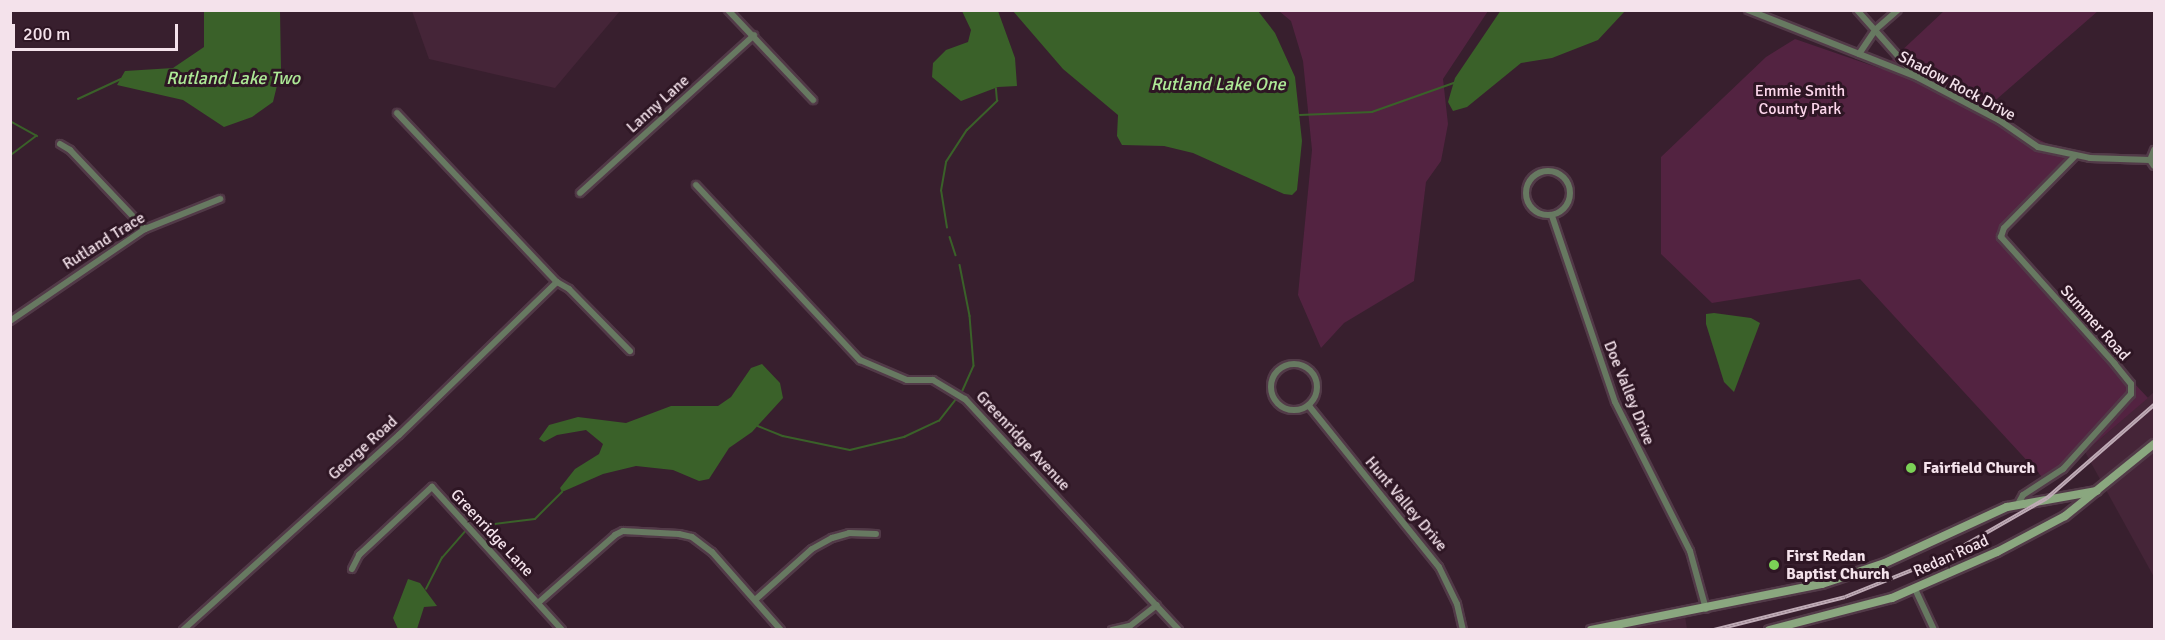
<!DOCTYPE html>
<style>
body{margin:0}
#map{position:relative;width:2165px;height:640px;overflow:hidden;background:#381f2e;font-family:Signika,sans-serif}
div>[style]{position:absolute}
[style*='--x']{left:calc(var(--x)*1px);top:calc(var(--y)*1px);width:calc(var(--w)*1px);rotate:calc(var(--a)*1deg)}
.built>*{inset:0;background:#452538}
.green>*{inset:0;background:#532341}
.water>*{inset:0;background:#3a6129}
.stream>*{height:1.5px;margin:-0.75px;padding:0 0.75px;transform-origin:0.75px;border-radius:0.75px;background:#3a6129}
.roads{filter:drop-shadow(2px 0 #523a48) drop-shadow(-2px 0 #523a48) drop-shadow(0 2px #523a48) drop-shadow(0 -2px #523a48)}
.street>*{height:6px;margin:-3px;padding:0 3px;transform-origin:3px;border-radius:3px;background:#677961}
.street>.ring{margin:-3px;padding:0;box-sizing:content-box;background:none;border:6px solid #677961;border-radius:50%}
.secondary>*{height:8px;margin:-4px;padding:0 4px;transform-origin:4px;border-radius:4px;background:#8aa77f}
.rail>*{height:4px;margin-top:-2px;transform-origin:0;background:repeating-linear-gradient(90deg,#2e1624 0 4.5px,#bfabb6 0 9px);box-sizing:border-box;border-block:2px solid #bfabb6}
.dots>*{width:16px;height:16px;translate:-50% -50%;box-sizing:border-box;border:3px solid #2e1624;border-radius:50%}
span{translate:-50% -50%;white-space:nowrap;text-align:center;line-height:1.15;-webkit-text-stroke:6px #2e1624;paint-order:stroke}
.street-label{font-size:16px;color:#f4e2eb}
.park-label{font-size:16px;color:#fdd7ec}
.poi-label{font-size:16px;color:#f4e2eb;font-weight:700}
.left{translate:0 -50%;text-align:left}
.water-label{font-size:18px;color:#ade996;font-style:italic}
.frame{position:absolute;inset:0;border:12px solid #f4e2eb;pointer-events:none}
.scale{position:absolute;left:12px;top:24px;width:166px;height:27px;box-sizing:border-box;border:3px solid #f4e2eb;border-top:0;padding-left:8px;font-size:18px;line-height:21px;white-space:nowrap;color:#f4e2eb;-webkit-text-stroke:4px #2e1624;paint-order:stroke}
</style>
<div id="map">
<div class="built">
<i style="clip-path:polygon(412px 11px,412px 10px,620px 11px,555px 88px,429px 59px)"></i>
<i style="clip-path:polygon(2154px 392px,2154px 577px,2085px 452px)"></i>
<i style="clip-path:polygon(1684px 610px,1687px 629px,1591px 630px)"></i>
</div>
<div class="green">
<i style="clip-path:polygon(1279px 11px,1488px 11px,1443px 79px,1448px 124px,1441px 161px,1426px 182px,1414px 281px,1344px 323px,1321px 348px,1298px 295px,1312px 150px,1303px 61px,1291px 21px)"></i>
<i style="clip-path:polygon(1944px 11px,2098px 11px,1982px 112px,2079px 159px,1997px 236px,2148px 398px,2085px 452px,2043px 478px,1860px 279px,1712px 303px,1661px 254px,1661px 157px,1766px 57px,1795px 39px,1882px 69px)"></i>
</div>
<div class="water">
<i style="clip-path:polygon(1501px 10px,1625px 10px,1625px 11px,1598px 40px,1552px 58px,1521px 63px,1467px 107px,1453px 111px,1448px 102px,1455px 78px)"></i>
<i style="clip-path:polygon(204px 11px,280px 11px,281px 69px,273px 102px,252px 117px,224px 127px,183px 100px,117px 85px,125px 71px,173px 68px,204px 47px)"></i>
<i style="clip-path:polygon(962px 11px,998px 11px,1015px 58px,1017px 86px,998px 87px,961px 101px,932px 77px,933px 63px,946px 50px,968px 42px,971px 30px)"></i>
<i style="clip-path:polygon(1013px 11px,1258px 11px,1275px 33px,1295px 77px,1302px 141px,1297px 190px,1292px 195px,1284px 194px,1193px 153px,1164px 146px,1122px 145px,1117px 136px,1118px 115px,1063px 69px)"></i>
<i style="clip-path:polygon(1714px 313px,1751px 318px,1760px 323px,1734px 392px,1724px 382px,1706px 324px,1706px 314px)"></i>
<i style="clip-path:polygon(762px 364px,780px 383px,783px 398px,752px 432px,729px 448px,709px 479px,699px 481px,673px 470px,636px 466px,603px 474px,562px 492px,560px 488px,575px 469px,599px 454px,603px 444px,586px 430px,557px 435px,544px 442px,539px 439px,549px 425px,578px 417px,626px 423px,671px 406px,718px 406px,731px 397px,751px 368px)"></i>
<i style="clip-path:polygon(408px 579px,420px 583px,437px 606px,424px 607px,417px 629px,398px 629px,393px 618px)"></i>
</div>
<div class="stream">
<i style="--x:78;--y:99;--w:47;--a:-24.9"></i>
<i style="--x:1300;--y:115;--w:72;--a:-2.4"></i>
<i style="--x:1372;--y:112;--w:87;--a:-19.5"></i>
<i style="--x:10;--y:121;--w:31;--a:29"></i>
<i style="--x:37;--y:136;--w:34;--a:143"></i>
<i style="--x:947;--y:228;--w:37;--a:-99"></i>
<i style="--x:941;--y:191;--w:29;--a:-80"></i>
<i style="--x:946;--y:162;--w:38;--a:-57"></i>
<i style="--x:967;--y:130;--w:42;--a:-44"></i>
<i style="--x:997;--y:101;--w:12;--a:-95"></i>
<i style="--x:950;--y:237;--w:19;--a:72"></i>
<i style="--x:960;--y:265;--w:52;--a:78.9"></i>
<i style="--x:970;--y:316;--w:50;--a:85.4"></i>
<i style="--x:974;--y:366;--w:27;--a:114"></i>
<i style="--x:758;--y:426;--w:27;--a:22"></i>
<i style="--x:783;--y:436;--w:68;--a:11.8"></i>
<i style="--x:850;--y:450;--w:56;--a:-13.5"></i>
<i style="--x:904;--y:437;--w:38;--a:-25"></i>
<i style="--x:939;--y:421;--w:29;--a:-52"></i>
<i style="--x:479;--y:526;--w:56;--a:-7.1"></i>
<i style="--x:535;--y:519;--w:38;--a:-45"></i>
<i style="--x:426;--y:589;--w:35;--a:-63"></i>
<i style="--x:442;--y:558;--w:35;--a:-49"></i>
</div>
<div class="roads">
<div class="street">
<i style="--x:728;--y:10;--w:124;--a:46.6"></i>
<i style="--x:1748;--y:10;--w:182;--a:21.6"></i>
<i style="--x:1917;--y:77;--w:93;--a:27.7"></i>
<i style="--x:1999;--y:120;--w:47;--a:34.7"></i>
<i style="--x:2038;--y:147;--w:53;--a:11.9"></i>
<i style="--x:2090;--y:158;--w:60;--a:1.9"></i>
<i style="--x:2150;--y:160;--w:7;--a:56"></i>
<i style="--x:1857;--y:10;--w:87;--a:48.3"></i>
<i style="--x:1859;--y:54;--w:29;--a:-56"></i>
<i style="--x:1875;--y:30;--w:30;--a:-41"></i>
<i style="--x:397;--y:113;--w:233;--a:46.6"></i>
<i style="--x:60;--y:144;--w:12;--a:31"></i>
<i style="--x:70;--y:150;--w:109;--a:46.5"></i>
<i style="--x:2150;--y:160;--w:11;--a:-68"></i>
<i class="ring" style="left:1526px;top:171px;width:38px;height:38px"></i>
<i style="--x:696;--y:185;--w:240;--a:46.9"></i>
<i style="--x:860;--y:360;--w:51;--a:23.1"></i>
<i style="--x:907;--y:380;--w:26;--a:0"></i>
<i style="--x:933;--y:380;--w:37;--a:31"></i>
<i style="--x:965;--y:399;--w:315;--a:47.2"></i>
<i style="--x:580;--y:193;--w:235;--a:-42.2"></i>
<i style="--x:1552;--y:216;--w:196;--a:71.3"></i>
<i style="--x:1615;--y:402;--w:167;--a:63.3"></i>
<i style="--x:1690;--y:551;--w:60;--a:74.6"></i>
<i style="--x:10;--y:321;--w:163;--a:-34.3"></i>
<i style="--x:145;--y:229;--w:81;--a:-21.8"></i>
<i class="ring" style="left:1271px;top:364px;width:40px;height:40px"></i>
<i style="--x:1309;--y:406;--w:207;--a:51.1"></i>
<i style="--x:1439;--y:567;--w:41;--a:64.1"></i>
<i style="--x:1457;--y:604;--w:27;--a:77"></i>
<i style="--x:2018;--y:504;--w:10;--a:-61"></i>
<i style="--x:2023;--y:495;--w:48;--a:-33"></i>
<i style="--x:2063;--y:469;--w:101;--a:-47.8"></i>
<i style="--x:2131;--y:394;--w:10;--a:-90"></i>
<i style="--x:2131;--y:384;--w:26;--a:-129"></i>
<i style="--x:2115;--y:364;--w:171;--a:-131.9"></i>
<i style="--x:2001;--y:237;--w:9;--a:-72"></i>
<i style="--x:2004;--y:228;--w:101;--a:-45.4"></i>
<i style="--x:352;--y:569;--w:16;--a:-63"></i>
<i style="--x:359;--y:555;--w:100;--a:-43"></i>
<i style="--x:432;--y:487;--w:193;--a:47.7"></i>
<i style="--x:1915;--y:589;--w:45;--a:65.1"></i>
<i style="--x:755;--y:600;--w:76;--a:-41.8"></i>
<i style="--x:812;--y:549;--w:23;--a:-29"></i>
<i style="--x:832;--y:538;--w:18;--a:-16"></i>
<i style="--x:849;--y:533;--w:27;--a:2"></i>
<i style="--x:538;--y:603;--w:103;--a:-41.4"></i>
<i style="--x:615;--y:535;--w:9;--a:-27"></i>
<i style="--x:623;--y:531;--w:56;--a:3.1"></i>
<i style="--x:679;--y:534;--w:13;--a:13"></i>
<i style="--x:692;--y:537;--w:25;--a:37"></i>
<i style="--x:712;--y:552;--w:104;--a:48.5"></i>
<i style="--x:183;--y:630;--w:291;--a:-42.1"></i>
<i style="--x:399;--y:435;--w:220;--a:-44.1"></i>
<i style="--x:557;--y:282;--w:14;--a:30"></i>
<i style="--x:569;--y:289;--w:87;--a:45.5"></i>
<i style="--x:1112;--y:630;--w:18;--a:-13"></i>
<i style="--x:1130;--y:626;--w:34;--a:-38"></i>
</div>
<div class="secondary">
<i style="--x:1591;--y:630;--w:236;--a:-11.3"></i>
<i style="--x:1822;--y:584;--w:66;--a:-18.4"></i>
<i style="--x:1885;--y:563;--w:134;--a:-24.7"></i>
<i style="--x:2007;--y:507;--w:91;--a:-10.1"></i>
<i style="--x:1769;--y:630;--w:127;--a:-14.6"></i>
<i style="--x:1892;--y:598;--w:115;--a:-23.7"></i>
<i style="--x:1997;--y:552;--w:77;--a:-27.9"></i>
<i style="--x:2065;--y:516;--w:114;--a:-39"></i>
</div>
</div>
<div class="rail">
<i style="--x:1714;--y:630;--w:135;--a:-14.1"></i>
<i style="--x:1845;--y:597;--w:105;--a:-21.9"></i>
<i style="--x:1942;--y:558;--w:121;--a:-29.7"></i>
<i style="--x:2047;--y:498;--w:142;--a:-41"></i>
</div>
<div class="dots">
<i style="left:1911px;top:468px;background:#7bd156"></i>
<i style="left:1774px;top:565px;background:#7bd156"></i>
</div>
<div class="street-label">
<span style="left:1957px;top:86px;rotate:28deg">Shadow Rock Drive</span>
<span style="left:658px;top:104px;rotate:-42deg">Lanny Lane</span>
<span style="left:104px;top:241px;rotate:-32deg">Rutland Trace</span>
<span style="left:2095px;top:323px;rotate:48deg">Summer Road</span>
<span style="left:1629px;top:393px;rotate:68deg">Doe Valley Drive</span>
<span style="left:1023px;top:441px;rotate:47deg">Greenridge Avenue</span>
<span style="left:363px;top:448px;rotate:-42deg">George Road</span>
<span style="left:1406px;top:504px;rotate:50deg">Hunt Valley Drive</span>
<span style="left:492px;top:533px;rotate:47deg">Greenridge Lane</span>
<span style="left:1951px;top:556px;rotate:-24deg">Redan Road</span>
</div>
<div class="park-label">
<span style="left:1800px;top:100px">Emmie Smith<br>County Park</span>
</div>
<div class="poi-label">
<span class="left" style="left:1923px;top:468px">Fairfield Church</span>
<span class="left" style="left:1786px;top:565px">First Redan<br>Baptist Church</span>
</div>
<div class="water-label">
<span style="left:233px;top:78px">Rutland Lake Two</span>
<span style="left:1218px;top:84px">Rutland Lake One</span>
</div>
<div class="frame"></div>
<div class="scale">200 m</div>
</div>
